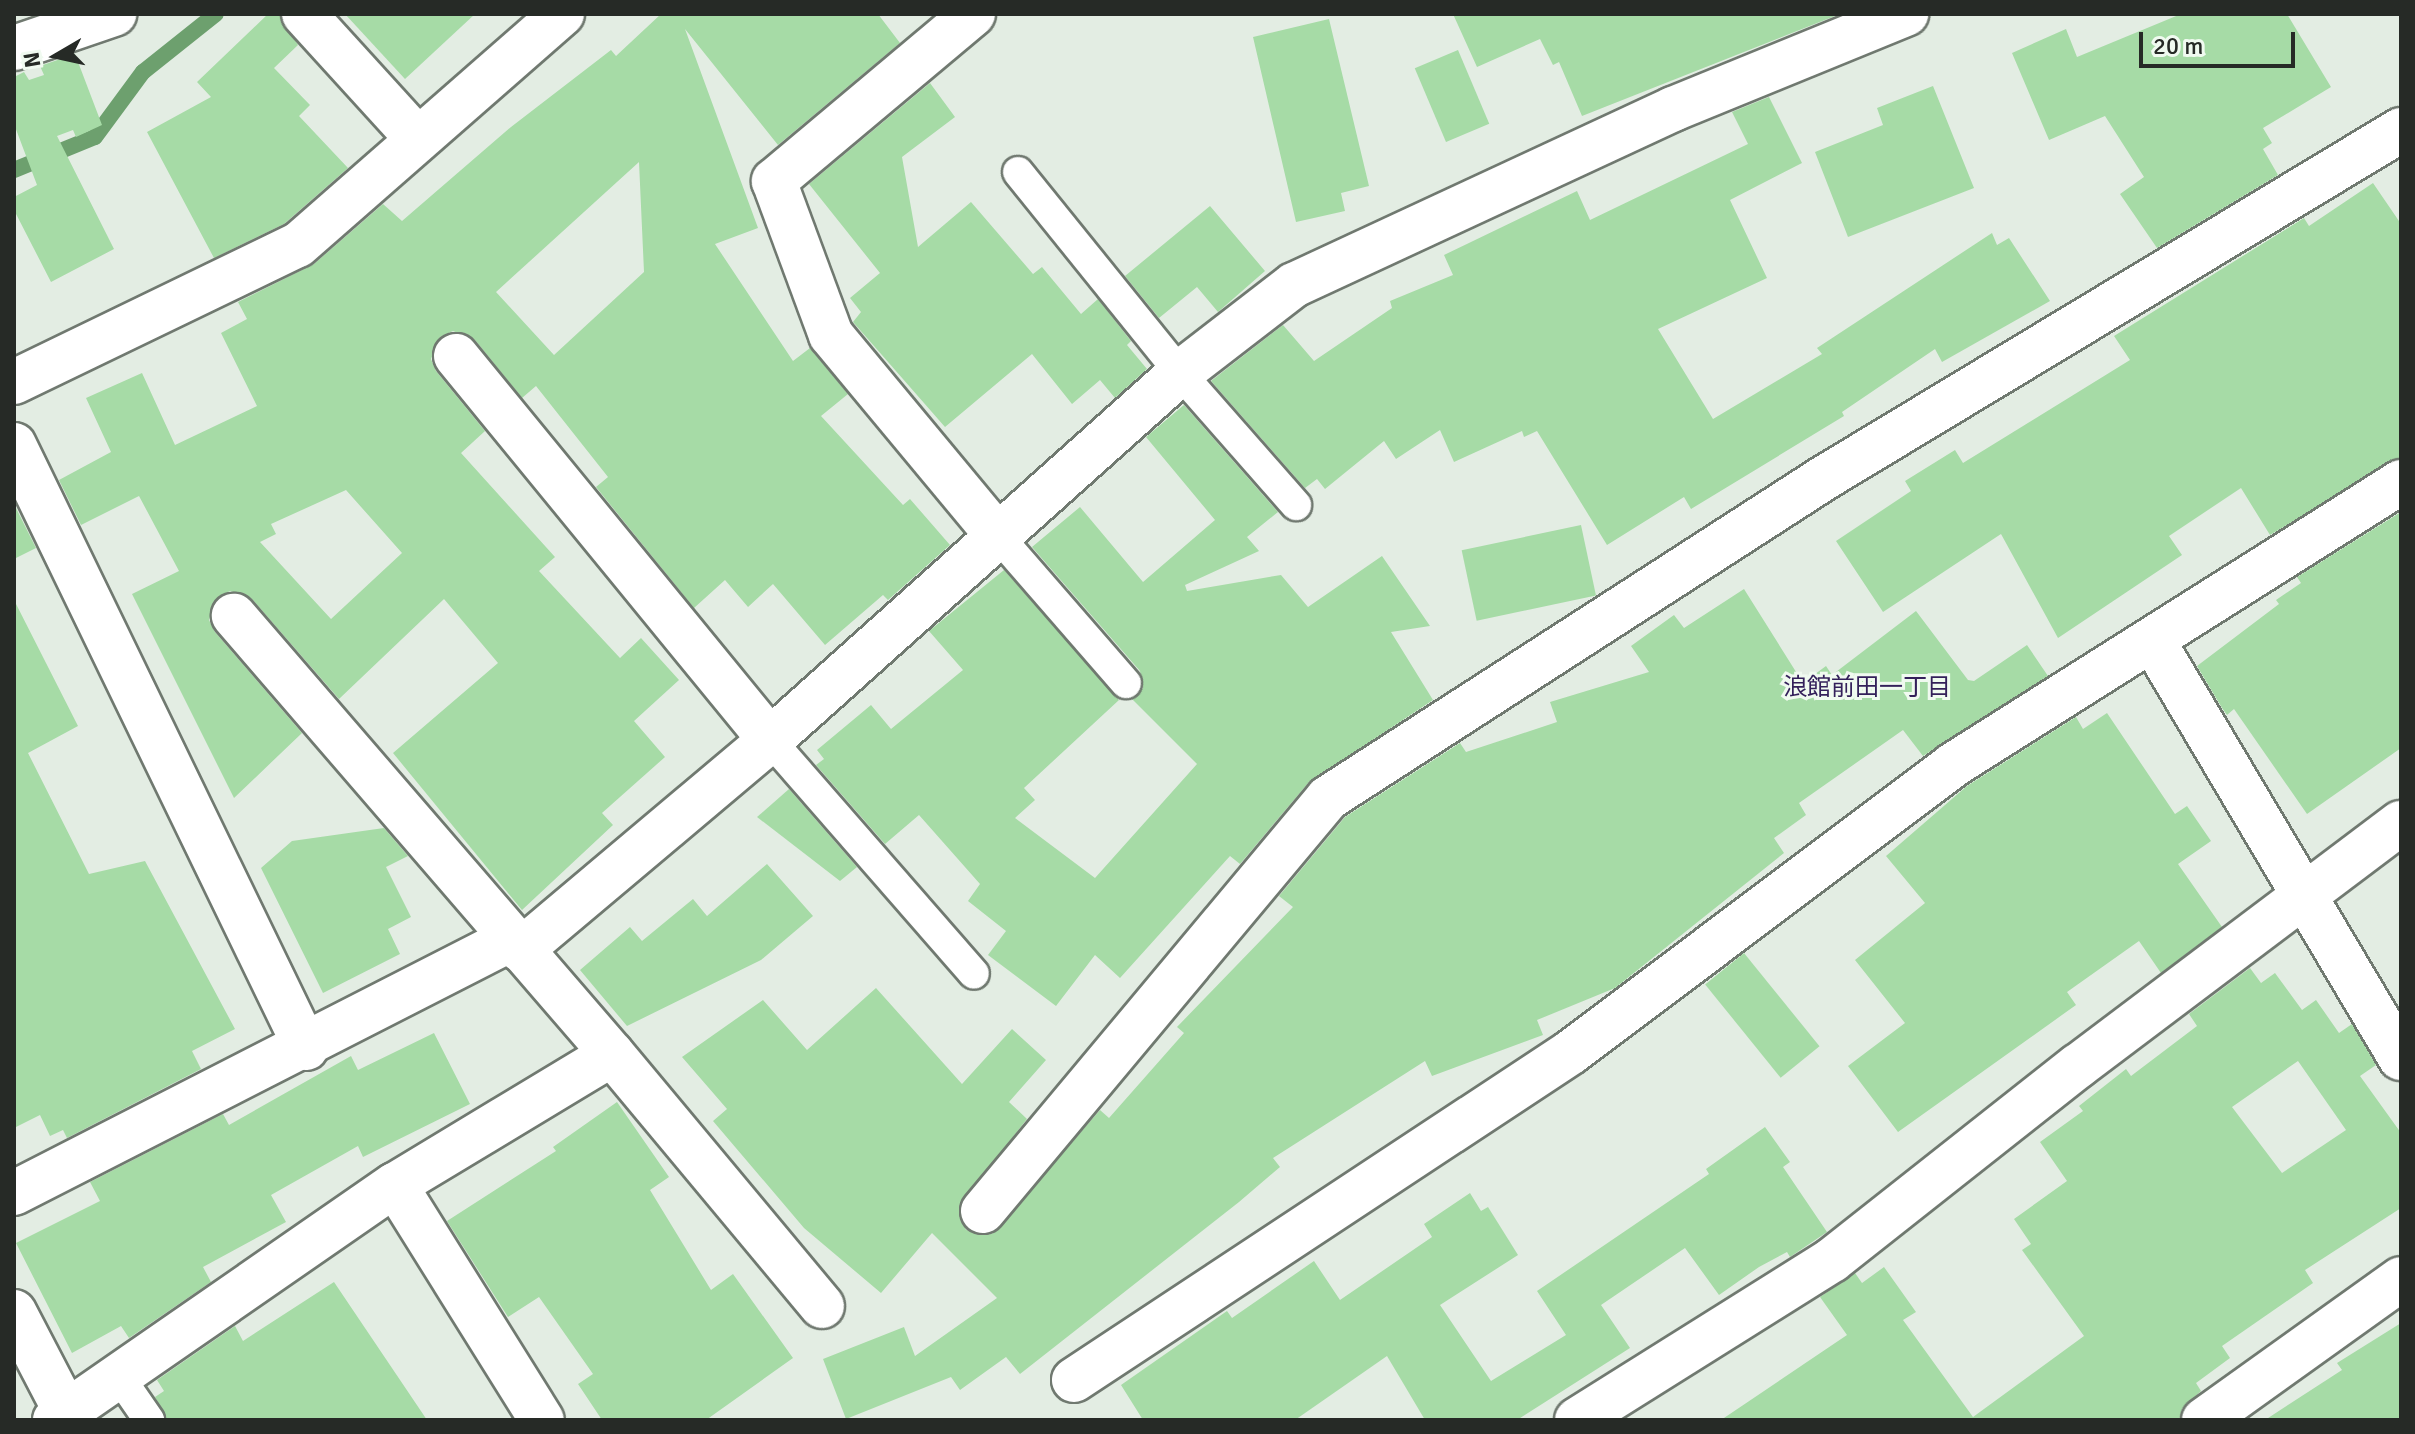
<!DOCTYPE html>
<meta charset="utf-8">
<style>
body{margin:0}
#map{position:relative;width:2415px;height:1434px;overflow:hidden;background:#e3ede3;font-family:Signika,"Noto Sans JP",sans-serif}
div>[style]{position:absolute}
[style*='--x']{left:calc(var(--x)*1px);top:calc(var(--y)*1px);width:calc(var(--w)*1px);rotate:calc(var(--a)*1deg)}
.stream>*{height:16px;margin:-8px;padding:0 8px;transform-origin:8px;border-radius:8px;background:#6da06e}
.building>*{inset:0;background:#a6dba6;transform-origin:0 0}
.roads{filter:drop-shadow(2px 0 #707970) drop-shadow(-2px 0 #707970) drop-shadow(0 2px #707970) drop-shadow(0 -2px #707970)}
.lane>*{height:30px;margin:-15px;padding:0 15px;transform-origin:15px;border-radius:15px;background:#fff}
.street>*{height:44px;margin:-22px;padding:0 22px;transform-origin:22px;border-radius:22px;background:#fff}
span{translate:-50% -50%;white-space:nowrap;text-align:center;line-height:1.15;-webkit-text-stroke:6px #f0faf0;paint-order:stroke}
.neighbourhood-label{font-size:24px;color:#33205a}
.frame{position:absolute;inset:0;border:16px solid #262a26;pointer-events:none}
.north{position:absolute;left:16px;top:16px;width:80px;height:80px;-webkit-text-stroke:6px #f0faf0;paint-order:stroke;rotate:261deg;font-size:22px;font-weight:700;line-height:32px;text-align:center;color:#262a26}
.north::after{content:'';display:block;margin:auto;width:28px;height:36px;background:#262a26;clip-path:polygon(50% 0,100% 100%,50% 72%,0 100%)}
.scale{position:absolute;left:2139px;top:32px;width:156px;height:36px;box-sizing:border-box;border:4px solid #262a26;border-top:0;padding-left:10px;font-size:24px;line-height:28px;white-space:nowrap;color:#262a26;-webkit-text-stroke:6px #f0faf0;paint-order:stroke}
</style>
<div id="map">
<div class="stream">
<i style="--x:14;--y:170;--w:87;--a:-22.2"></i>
<i style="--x:95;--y:137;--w:81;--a:-53.6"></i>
<i style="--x:143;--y:72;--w:93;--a:-38.5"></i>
</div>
<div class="building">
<i style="clip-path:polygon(268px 14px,280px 14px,298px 45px,274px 68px,310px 105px,299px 116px,348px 168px,284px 224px,214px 258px,147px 132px,211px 97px,197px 82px)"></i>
<i style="clip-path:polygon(345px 14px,475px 14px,405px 79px)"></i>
<i style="clip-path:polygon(evenodd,661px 14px,878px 14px,900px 43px,778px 145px,685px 29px,758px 228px,715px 244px,793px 361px,810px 348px,848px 394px,821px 416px,903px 505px,910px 499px,950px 545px,888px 600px,883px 595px,825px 645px,773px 584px,748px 607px,725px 580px,694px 608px,596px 487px,608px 477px,536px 386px,522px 398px,475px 340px,453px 331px,440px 337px,431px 359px,436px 371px,485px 431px,461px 453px,555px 557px,539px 571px,620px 658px,641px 638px,679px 680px,634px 721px,665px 757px,602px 813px,613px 825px,522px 910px,393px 753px,498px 663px,444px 599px,339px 699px,252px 599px,230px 591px,217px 598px,209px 620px,215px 632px,302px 733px,234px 798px,132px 594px,179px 571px,139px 496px,81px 525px,59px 480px,111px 452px,86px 398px,142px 373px,175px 445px,257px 406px,221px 333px,247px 319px,238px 302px,314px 264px,383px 204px,402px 221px,511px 127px,611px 50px,616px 56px,661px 14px,639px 162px,644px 272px,554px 355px,496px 292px,639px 162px,661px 14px,346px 490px,402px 553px,331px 619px,260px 542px,276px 534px,271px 524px,346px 490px)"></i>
<i style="clip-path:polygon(1453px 14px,1840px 14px,1582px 116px,1559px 62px,1553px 65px,1540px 39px,1477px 67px)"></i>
<i style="clip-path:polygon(2181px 14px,2287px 14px,2331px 87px,2263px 128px,2272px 143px,2263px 149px,2278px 175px,2157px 248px,2120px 194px,2144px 177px,2105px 116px,2049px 140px,2012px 53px,2066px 29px,2077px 57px)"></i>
<i style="clip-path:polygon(1329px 19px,1369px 186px,1341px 193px,1345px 211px,1296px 222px,1253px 37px)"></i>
<i style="left:1458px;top:50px;width:80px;height:47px;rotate:67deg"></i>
<i style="clip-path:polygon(75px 54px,102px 125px,76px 137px,73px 130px,57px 136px,114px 249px,51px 282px,14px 210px,14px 197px,37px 185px,14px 124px,14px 77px,24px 72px,29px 80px,44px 75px,40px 66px)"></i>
<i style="clip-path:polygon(930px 83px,955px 117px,902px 157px,918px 247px,971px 202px,1033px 274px,1042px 267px,1081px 314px,1098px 299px,1131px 341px,1127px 345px,1147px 369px,1115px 398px,1100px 380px,1072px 404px,1032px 354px,945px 427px,853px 322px,861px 312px,850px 298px,880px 273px,809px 184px)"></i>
<i style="clip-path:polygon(1933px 86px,1974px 188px,1848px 237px,1815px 152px,1883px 125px,1877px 108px)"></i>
<i style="clip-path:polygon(1769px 97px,1802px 163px,1730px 200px,1767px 278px,1658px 329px,1713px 419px,1822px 354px,1817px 348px,1992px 233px,1997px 245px,2009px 238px,2050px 301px,1942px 362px,1935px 349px,1842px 412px,1844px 416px,1691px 509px,1684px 497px,1607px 545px,1537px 431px,1524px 437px,1522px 431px,1454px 462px,1440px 430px,1396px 459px,1384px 441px,1325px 489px,1317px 479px,1305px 488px,1211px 381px,1283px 325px,1314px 361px,1392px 308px,1390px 301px,1453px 275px,1444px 255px,1577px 191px,1590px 220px,1748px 144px,1732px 112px)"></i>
<i style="clip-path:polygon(2373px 183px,2401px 224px,2401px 457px,2270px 535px,2241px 488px,2169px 536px,2182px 555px,2058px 638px,2001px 534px,1883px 612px,1836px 541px,1911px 491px,1905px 481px,1955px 450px,1963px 463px,2130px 360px,2114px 336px,2304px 218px,2309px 226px)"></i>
<i style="clip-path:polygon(1210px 206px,1265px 271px,1218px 312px,1197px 287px,1159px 318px,1125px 276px)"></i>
<i style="clip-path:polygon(1184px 405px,1278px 512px,1247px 537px,1259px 551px,1185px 585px,1187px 591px,1281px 575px,1308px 607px,1382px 556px,1430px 626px,1391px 632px,1433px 700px,1309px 782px,1240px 864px,1230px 856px,1120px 978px,1095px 955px,1056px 1006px,988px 955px,1006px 931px,968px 901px,980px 884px,919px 815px,885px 844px,816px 765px,824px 759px,817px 750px,871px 705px,891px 729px,963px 670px,929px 631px,1004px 570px,1119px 700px,1024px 788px,1035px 800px,1015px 818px,1095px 878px,1197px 764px,1132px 699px,1143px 688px,1140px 671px,1032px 547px,1080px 507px,1143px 582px,1215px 520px,1146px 437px)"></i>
<i style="clip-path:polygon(14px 504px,36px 548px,14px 559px)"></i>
<i style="clip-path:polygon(2401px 512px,2401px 748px,2307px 814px,2234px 709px,2227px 715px,2222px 708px,2197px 666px,2279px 604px,2276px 600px,2301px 583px,2297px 577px)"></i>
<i style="left:1581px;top:525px;width:72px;height:122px;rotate:78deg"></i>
<i style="clip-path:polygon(1744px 589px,1803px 683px,1826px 666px,1832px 675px,1916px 611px,1968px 680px,1974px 681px,2027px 645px,2048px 676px,1923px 756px,1903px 730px,1799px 803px,1806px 815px,1774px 838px,1784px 853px,1615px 988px,1537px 1020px,1543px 1035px,1432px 1076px,1425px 1061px,1273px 1158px,1280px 1167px,1239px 1202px,1020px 1374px,1006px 1357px,960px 1390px,951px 1377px,846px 1419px,823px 1359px,904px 1327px,915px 1356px,997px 1298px,932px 1233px,881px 1293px,804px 1228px,713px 1121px,727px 1109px,682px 1057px,763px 1000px,807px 1050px,876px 988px,962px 1084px,1012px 1029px,1046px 1060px,1009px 1102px,1027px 1119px,959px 1206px,966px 1230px,992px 1234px,1100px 1110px,1109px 1118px,1184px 1033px,1177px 1027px,1293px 907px,1279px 896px,1345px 817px,1460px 743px,1466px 752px,1557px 722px,1550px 702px,1649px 672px,1631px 646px,1674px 615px,1684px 628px)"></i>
<i style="clip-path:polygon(14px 600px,78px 726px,28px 753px,89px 874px,145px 861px,235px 1029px,192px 1051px,201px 1069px,67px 1138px,63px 1130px,50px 1136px,40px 1115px,14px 1128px)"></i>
<i style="clip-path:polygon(2107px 713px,2175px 814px,2187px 806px,2211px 841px,2178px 864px,2222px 927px,2161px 973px,2139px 941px,2067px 992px,2076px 1005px,1898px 1132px,1848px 1066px,1905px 1023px,1855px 960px,1925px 903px,1886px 856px,1967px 786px,2076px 717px,2083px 729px)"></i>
<i style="clip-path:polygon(789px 789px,857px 867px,840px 881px,757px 817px)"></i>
<i style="clip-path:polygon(384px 828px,408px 856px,386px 867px,411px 917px,388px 929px,400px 954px,323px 993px,261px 868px,292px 841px)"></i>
<i style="clip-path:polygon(767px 864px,813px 916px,761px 960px,627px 1026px,580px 970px,630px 927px,642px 941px,693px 899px,707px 916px)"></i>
<i style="left:1744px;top:953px;width:120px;height:50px;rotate:51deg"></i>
<i style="clip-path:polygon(evenodd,2250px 968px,2261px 983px,2275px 973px,2302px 1010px,2316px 1000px,2339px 1033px,2352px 1024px,2376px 1065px,2360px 1076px,2401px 1133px,2401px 1208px,2305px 1270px,2313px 1283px,2222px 1346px,2230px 1358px,2196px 1383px,2201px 1391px,2182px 1409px,2179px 1420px,1721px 1420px,1847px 1335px,1820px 1297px,1855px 1273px,1862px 1283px,1884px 1267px,1916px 1312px,1903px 1320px,1973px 1417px,2084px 1336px,2022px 1250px,2031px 1244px,2014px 1219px,2067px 1181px,2040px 1142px,2083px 1111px,2079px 1106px,2126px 1069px,2131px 1076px,2197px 1026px,2189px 1014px,2250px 968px,2298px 1061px,2346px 1130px,2282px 1173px,2232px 1107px,2298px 1061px)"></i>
<i style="clip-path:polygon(434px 1033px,470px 1104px,363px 1157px,358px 1146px,271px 1195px,286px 1222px,203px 1267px,211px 1282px,129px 1338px,121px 1326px,72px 1353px,16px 1243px,100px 1201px,90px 1182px,223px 1114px,229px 1125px,351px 1056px,358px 1070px)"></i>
<i style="clip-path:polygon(617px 1102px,669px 1177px,650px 1190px,711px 1290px,733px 1274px,793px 1358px,706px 1420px,602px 1420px,578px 1384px,593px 1374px,539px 1297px,508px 1317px,447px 1221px,556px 1151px,553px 1147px)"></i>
<i style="clip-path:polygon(1765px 1127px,1790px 1162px,1783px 1167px,1827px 1232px,1790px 1257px,1787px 1252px,1759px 1267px,1719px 1295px,1685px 1248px,1601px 1305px,1630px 1348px,1517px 1420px,1425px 1420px,1387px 1356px,1295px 1420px,1143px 1420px,1121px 1385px,1227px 1311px,1232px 1318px,1314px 1261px,1340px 1300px,1432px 1237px,1424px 1224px,1470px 1193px,1481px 1211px,1488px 1207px,1518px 1255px,1440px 1305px,1491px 1381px,1566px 1335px,1537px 1291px,1709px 1174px,1706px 1169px)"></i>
<i style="clip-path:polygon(334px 1282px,427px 1420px,167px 1420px,155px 1397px,164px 1391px,157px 1380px,235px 1326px,243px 1341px)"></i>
<i style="clip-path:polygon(2401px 1323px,2401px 1420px,2265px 1420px,2342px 1370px,2337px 1363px)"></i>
</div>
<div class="roads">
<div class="lane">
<i style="--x:1018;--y:172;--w:258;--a:51.1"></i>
<i style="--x:1180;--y:373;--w:176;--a:48.7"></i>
<i style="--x:998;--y:536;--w:195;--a:49"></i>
<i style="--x:770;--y:740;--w:310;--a:48.9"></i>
<i style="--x:118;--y:1375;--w:55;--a:55.4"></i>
</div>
<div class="street">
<i style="--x:304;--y:14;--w:168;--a:47.7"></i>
<i style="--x:973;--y:14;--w:260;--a:140"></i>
<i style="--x:774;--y:181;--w:164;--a:69.7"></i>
<i style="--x:831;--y:335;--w:261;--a:50.3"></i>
<i style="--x:14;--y:48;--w:106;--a:-18.8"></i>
<i style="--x:456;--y:356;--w:496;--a:50.7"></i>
<i style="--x:14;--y:382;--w:315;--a:-25.8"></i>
<i style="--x:298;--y:245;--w:351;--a:-41.2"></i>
<i style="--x:14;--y:445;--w:670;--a:64.16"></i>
<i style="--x:2153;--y:641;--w:485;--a:59.3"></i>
<i style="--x:521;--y:950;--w:326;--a:-40.1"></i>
<i style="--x:770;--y:740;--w:550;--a:-41.83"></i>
<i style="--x:1180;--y:373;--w:144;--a:-37.7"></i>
<i style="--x:1294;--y:285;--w:418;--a:-24.9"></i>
<i style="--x:1673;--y:109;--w:252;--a:-22.2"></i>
<i style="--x:612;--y:1054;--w:328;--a:50.2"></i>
<i style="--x:395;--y:1185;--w:277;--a:58"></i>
<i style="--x:14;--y:1193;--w:558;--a:-27.07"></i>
<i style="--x:983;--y:1211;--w:538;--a:-50.13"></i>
<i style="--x:1328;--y:798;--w:590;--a:-32.83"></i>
<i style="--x:1824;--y:478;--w:674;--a:-31.1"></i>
<i style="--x:14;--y:1312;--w:113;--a:62.5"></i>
<i style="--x:1074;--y:1380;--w:595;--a:-33.42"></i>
<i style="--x:1571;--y:1052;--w:478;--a:-36.9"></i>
<i style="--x:1953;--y:765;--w:530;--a:-32.28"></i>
<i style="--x:55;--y:1420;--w:413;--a:-34.7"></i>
<i style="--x:395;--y:1185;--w:253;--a:-31.1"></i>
<i style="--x:612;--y:1054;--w:579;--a:-130.79"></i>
<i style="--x:1577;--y:1420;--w:301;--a:-32.1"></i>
<i style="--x:1832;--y:1260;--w:313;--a:-38.3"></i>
<i style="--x:2078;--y:1066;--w:404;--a:-37"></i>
<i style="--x:2204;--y:1420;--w:242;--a:-35.6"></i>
</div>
</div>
<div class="neighbourhood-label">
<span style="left:1867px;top:688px">浪館前田一丁目</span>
</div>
<div class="frame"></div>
<div class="north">N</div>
<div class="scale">20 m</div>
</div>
